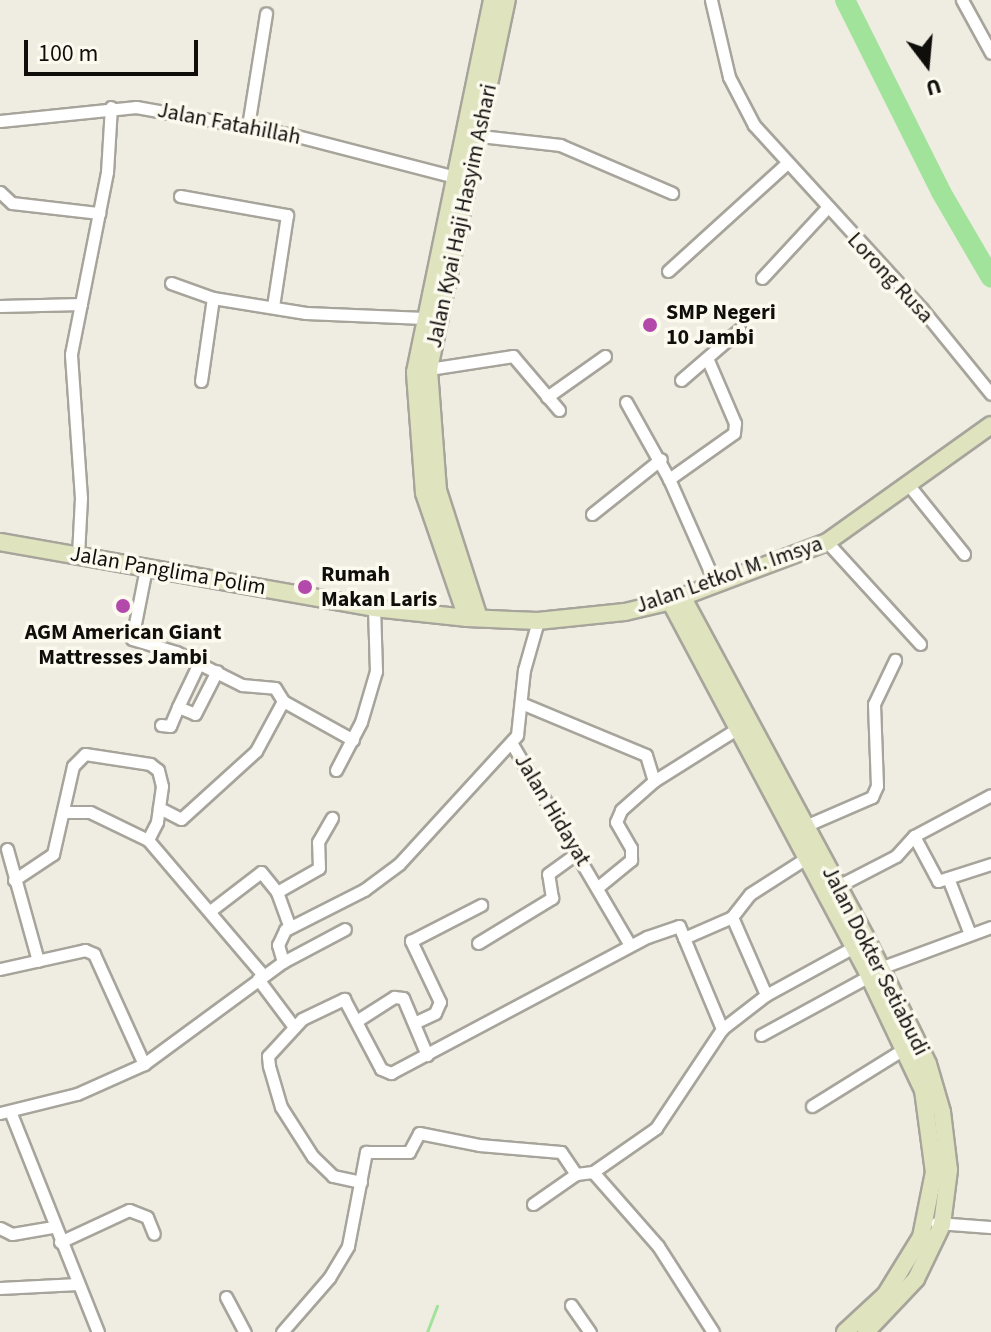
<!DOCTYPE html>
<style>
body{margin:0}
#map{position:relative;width:991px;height:1332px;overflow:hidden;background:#efece2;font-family:"Source Sans 3",sans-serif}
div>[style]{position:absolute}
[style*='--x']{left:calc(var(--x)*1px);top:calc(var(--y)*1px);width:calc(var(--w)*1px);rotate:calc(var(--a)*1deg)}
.stream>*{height:3px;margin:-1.5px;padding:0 1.5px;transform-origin:1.5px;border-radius:1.5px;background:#a1e39a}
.river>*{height:20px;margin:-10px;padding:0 10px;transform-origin:10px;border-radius:10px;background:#a1e39a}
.roads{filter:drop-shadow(2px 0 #a7a49b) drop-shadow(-2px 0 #a7a49b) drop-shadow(0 2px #a7a49b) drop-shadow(0 -2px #a7a49b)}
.street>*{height:11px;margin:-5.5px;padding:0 5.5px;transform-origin:5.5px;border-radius:5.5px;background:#fff}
.secondary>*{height:16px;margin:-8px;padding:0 8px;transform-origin:8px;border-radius:8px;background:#dfe4bf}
.dots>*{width:22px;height:22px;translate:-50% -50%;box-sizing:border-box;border:4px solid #fcf9ef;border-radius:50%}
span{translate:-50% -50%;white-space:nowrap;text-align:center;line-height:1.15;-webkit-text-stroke:7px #fcf9ef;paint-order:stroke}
.street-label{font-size:22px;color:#0f0e0b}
.poi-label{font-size:22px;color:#0f0e0b;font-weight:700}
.left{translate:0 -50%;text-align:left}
.north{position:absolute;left:887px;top:24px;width:80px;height:80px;-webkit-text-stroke:6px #fcf9ef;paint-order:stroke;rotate:164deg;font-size:22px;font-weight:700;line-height:32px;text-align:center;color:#0f0e0b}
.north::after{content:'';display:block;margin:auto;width:28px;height:36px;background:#0f0e0b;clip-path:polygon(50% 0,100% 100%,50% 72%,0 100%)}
.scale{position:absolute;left:24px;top:40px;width:174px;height:36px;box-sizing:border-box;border:4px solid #0f0e0b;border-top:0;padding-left:10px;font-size:24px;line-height:28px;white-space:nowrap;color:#0f0e0b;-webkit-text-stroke:6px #fcf9ef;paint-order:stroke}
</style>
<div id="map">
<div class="stream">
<i style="--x:427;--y:1332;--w:28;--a:-69"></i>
</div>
<div class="river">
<i style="--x:845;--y:0;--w:215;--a:63.4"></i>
<i style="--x:941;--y:192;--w:99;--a:59.8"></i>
</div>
<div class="roads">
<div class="street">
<i style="--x:711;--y:0;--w:79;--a:76.8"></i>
<i style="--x:729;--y:77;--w:54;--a:62.5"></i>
<i style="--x:754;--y:125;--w:249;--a:47.6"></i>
<i style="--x:922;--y:309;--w:109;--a:50.9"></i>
<i style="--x:962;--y:0;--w:60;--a:61.3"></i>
<i style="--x:0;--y:121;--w:137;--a:-5.9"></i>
<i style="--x:136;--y:107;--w:159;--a:10.1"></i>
<i style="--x:293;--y:135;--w:167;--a:14.5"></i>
<i style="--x:248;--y:126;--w:114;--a:-80.9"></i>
<i style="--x:480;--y:136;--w:81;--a:6.4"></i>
<i style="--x:560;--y:145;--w:122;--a:23.2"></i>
<i style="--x:0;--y:192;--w:16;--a:43"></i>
<i style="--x:12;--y:203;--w:88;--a:6.6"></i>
<i style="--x:180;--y:196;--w:109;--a:10.1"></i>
<i style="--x:287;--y:215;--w:93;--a:98.7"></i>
<i style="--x:668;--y:271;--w:158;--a:-42.2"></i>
<i style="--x:762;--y:278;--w:94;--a:-47.2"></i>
<i style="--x:171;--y:283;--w:45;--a:19.7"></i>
<i style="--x:0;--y:306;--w:81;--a:-1.4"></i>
<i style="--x:707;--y:358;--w:71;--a:66.7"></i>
<i style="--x:735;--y:423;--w:10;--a:96"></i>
<i style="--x:734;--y:433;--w:80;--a:144.7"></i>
<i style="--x:669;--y:479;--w:114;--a:66.1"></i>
<i style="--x:429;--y:369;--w:85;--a:-8.8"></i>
<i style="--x:513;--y:356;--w:71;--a:49.6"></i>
<i style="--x:681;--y:380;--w:77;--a:-40.8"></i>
<i style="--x:201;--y:381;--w:84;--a:-81.8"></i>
<i style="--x:213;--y:298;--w:94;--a:9.2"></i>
<i style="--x:306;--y:313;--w:118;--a:2.4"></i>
<i style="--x:547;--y:397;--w:71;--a:-35.3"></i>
<i style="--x:626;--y:402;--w:88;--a:60.8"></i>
<i style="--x:907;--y:483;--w:91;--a:51.2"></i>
<i style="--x:592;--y:514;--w:88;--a:-38.6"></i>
<i style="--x:827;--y:542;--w:138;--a:47.6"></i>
<i style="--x:78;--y:555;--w:57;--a:-87"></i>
<i style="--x:81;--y:498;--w:144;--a:-94"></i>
<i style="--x:71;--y:354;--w:186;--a:-78.8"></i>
<i style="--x:107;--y:172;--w:65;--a:-86.5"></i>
<i style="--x:146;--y:568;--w:72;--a:101.2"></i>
<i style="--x:132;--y:639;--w:46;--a:16.5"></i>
<i style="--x:176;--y:652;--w:74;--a:26.6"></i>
<i style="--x:242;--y:685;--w:33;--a:5"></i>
<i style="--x:275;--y:688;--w:15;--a:58"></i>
<i style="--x:283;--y:701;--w:57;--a:118.4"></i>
<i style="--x:256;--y:751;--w:101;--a:137.8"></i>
<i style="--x:181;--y:819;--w:25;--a:-153"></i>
<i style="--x:199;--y:663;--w:49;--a:115.5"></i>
<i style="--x:178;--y:707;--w:18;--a:22"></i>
<i style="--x:195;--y:714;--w:48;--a:-62.9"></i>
<i style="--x:283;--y:701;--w:80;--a:29.1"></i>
<i style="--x:521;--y:703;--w:135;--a:22.6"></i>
<i style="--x:646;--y:755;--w:27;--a:73"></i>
<i style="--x:161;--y:725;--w:9;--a:6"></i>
<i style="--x:170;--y:726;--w:21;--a:-67"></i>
<i style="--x:512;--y:744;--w:233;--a:59.6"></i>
<i style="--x:336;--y:770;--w:54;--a:-62.5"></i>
<i style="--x:361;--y:722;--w:53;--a:-73.6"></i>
<i style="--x:376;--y:671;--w:63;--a:-91.8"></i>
<i style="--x:66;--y:812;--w:24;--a:0"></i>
<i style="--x:90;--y:812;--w:64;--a:25.8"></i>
<i style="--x:148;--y:840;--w:177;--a:49.6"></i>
<i style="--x:805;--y:826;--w:73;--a:-23.4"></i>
<i style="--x:872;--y:797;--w:12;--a:-66"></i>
<i style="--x:877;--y:786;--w:82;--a:-92.1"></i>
<i style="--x:874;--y:704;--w:49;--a:-64.5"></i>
<i style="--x:914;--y:836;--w:51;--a:61.9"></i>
<i style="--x:938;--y:881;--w:56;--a:-17.8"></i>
<i style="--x:7;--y:849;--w:116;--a:74.5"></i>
<i style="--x:948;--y:878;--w:60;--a:68.6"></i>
<i style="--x:14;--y:880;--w:47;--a:-33.7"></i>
<i style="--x:53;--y:854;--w:90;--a:-77.2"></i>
<i style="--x:73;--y:766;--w:17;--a:-45"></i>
<i style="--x:85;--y:754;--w:66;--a:8.7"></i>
<i style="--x:150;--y:764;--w:10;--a:37"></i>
<i style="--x:158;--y:770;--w:16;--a:76"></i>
<i style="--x:162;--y:786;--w:36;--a:98"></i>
<i style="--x:157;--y:822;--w:20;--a:117"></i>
<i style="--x:838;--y:886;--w:65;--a:-27.3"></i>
<i style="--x:896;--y:856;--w:27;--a:-48"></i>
<i style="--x:914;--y:836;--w:87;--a:-28"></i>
<i style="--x:598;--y:887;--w:43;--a:-39.3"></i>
<i style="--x:631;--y:860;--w:12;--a:-90"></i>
<i style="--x:631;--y:848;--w:30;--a:-120"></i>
<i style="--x:616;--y:822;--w:13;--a:-67"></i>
<i style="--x:621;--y:810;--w:44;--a:-41.3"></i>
<i style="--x:654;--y:781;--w:105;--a:-32.2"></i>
<i style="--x:277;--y:892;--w:48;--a:-29.7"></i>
<i style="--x:319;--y:868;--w:26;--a:-92"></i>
<i style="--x:318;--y:842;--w:28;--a:-60"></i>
<i style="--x:210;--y:911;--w:64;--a:-37.4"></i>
<i style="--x:261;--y:872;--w:26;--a:51"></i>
<i style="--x:277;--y:892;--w:37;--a:70"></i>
<i style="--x:732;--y:917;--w:29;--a:-52"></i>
<i style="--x:750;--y:894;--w:67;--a:-32.7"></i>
<i style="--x:684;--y:938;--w:99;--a:67.3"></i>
<i style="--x:478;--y:943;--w:87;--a:-31.3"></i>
<i style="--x:552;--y:898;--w:24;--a:-99"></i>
<i style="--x:548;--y:874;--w:36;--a:-36"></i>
<i style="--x:283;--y:962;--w:70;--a:-28"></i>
<i style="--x:880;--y:968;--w:118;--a:-20.3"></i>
<i style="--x:0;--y:969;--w:87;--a:-12.6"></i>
<i style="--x:85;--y:950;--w:10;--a:24"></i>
<i style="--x:94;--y:954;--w:121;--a:65.6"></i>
<i style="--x:258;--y:979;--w:60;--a:53.1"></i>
<i style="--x:358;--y:1020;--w:43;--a:-32.6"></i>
<i style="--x:394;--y:997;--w:9;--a:6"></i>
<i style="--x:403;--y:998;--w:62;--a:67.2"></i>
<i style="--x:414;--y:1023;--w:23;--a:-25"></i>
<i style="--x:435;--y:1013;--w:12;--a:-66"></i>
<i style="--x:440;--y:1002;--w:68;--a:-115.4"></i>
<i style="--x:411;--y:941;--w:79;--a:-27.2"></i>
<i style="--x:761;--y:1035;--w:123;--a:-28.6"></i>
<i style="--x:812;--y:1106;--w:115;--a:-31.9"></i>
<i style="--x:10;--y:1111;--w:238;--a:68.3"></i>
<i style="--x:0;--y:1113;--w:79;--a:-13.9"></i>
<i style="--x:77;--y:1094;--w:73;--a:-24.1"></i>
<i style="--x:144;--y:1064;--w:172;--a:-36.3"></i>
<i style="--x:283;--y:962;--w:18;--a:-106"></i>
<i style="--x:278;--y:945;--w:17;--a:-65"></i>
<i style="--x:285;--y:930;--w:89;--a:-26.9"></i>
<i style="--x:364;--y:890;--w:44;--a:-36.6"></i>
<i style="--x:399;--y:864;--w:175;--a:-47.5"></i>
<i style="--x:517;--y:735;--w:65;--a:-83.9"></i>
<i style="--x:524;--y:670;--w:51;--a:-74.1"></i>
<i style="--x:593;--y:1172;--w:77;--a:-34.9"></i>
<i style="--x:656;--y:1128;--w:119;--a:-56.3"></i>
<i style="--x:722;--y:1029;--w:56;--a:-37.7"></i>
<i style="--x:766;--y:995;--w:106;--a:-28.7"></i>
<i style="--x:361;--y:1182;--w:29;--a:-168"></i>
<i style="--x:333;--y:1176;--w:28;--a:-136"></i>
<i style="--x:313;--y:1157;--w:59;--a:-122.6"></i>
<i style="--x:281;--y:1107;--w:43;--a:-106.3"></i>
<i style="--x:269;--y:1066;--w:10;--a:-96"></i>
<i style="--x:268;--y:1056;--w:50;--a:-47.4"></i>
<i style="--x:302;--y:1019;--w:47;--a:-25.5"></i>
<i style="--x:344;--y:999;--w:79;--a:62.1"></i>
<i style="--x:381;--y:1069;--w:11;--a:22"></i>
<i style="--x:391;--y:1073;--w:290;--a:-28"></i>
<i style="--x:647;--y:937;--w:34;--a:-19"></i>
<i style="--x:679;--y:926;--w:13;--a:67"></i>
<i style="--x:684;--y:938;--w:52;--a:-23.6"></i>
<i style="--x:732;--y:917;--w:85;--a:66.4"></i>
<i style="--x:533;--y:1204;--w:52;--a:-34.9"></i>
<i style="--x:936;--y:1223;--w:55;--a:4.2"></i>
<i style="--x:0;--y:1228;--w:13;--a:27"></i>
<i style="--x:12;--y:1234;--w:42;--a:-9.7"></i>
<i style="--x:60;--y:1242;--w:76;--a:-24.9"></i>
<i style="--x:129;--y:1210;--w:19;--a:21"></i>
<i style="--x:147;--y:1217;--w:18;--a:68"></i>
<i style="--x:0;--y:1288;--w:78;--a:-2.9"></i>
<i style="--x:226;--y:1297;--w:40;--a:62"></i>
<i style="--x:571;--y:1305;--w:33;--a:55"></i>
<i style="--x:282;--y:1332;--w:72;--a:-49"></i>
<i style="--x:329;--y:1278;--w:37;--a:-59"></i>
<i style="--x:348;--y:1246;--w:96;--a:-79.2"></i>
<i style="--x:366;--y:1152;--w:43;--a:0"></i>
<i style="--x:409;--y:1152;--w:21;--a:-62"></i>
<i style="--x:419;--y:1133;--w:61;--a:11.3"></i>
<i style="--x:479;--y:1145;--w:82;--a:4.9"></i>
<i style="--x:561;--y:1152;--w:27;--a:56"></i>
<i style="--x:576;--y:1174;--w:17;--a:-7"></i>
<i style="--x:593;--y:1172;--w:98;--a:48.7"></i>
<i style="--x:658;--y:1246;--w:102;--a:57.4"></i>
</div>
<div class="secondary">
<i style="--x:0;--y:542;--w:380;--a:10"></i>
<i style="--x:374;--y:608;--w:94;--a:6.1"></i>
<i style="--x:467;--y:618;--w:71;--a:2.4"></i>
<i style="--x:538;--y:621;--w:87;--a:-5.9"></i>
<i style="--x:625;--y:612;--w:47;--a:-13.4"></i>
<i style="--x:671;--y:601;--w:167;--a:-20.7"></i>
<i style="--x:827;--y:542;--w:201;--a:-35.5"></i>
<i style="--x:682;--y:596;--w:391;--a:61.7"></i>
<i style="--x:867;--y:940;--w:138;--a:63.8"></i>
<i style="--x:928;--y:1064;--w:50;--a:73.7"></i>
<i style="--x:942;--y:1112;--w:58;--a:83.1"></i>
<i style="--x:949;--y:1170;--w:55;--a:97.3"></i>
<i style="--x:942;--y:1225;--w:60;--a:115.7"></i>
<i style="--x:916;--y:1279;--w:73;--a:133.3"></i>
<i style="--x:670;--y:601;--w:425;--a:62"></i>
<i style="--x:869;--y:976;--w:126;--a:64.7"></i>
<i style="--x:923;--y:1090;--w:83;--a:82.4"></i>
<i style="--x:934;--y:1172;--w:66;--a:101.3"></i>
<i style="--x:921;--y:1237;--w:67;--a:121.6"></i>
<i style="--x:886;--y:1294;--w:56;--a:137.2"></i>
<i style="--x:467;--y:618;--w:132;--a:-109"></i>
<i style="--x:424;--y:493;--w:121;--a:-94.3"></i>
<i style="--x:415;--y:372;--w:380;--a:-78.3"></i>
<i style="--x:479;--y:618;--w:134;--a:-107.8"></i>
<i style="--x:438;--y:490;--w:121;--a:-94.3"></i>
<i style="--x:429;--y:369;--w:377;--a:-78.1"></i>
</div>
</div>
<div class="dots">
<i style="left:650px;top:325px;background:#b349aa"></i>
<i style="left:305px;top:587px;background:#b349aa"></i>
<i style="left:123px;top:606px;background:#b349aa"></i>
</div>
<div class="street-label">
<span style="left:229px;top:124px;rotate:11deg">Jalan Fatahillah</span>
<span style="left:462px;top:216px;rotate:-78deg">Jalan Kyai Haji Hasyim Ashari</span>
<span style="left:890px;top:278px;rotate:47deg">Lorong Rusa</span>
<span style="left:168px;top:571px;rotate:10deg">Jalan Panglima Polim</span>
<span style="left:729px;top:575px;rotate:-19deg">Jalan Letkol M. Imsya</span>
<span style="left:552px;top:810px;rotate:59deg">Jalan Hidayat</span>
<span style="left:875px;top:961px;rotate:63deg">Jalan Dokter Setiabudi</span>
</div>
<div class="poi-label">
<span class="left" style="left:666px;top:325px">SMP Negeri<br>10 Jambi</span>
<span class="left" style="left:321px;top:587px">Rumah<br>Makan Laris</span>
<span style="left:123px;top:645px">AGM American Giant<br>Mattresses Jambi</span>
</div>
<div class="north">U</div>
<div class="scale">100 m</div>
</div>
